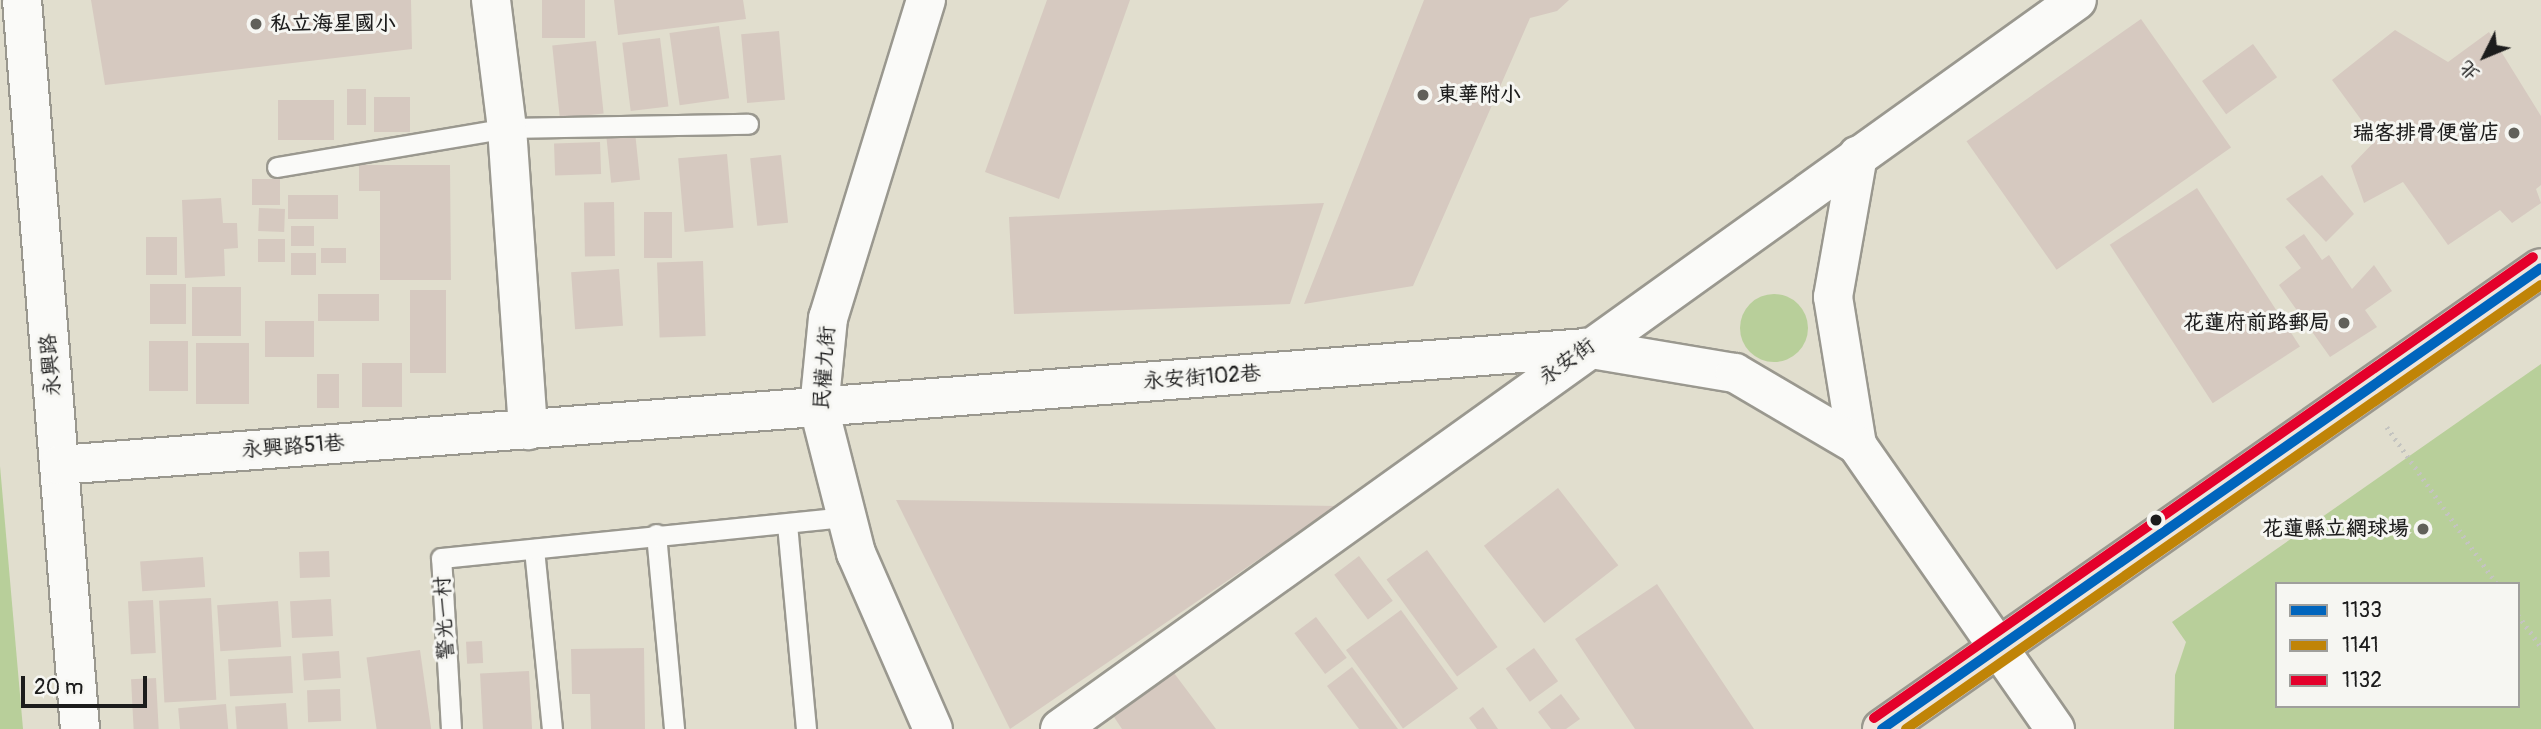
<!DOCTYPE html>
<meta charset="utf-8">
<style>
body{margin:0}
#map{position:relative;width:2541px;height:729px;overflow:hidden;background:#e1dece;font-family:Pangolin,"LXGW WenKai TC",sans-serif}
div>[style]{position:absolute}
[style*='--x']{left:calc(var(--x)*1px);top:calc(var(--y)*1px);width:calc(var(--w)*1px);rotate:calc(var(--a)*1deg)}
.green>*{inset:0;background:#b8cf9a}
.round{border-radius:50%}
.building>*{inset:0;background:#d6c9c0;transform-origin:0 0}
.path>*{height:4.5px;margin-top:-2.25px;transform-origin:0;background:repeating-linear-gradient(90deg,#c4c4c0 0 2px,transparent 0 7px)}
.roads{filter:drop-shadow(2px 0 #9a988f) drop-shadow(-2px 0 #9a988f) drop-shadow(0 2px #9a988f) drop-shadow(0 -2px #9a988f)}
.service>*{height:19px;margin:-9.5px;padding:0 9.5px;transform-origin:9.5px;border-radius:9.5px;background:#fafaf8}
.minor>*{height:38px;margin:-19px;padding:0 19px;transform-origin:19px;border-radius:19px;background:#fafaf8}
.primary>*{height:38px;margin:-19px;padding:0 19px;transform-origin:19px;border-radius:19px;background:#ede5dc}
.bus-1>*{height:10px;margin:-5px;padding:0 5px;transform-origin:5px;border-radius:5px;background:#0065bd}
.bus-2>*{height:10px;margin:-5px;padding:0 5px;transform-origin:5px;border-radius:5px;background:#c08407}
.bus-3>*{height:10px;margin:-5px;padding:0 5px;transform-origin:5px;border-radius:5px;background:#e4002b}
.dots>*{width:19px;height:19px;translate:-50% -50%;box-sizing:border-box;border:4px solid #f6f6f2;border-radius:50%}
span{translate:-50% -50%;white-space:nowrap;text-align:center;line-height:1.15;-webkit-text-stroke:6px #f6f6f2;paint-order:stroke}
.poi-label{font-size:21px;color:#1c1c1c;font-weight:700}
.left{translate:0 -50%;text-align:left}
.right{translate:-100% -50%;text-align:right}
.street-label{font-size:21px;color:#1c1c1c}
.legend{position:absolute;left:2275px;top:582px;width:245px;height:126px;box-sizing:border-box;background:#f6f6f2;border:2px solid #9f9f9c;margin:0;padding:9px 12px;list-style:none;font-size:21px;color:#1c1c1c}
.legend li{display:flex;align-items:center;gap:14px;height:35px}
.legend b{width:35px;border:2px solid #9f9f9c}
.north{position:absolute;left:2450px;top:21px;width:70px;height:70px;-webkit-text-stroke:5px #f6f6f2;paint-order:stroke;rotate:227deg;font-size:19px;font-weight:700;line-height:28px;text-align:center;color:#1c1c1c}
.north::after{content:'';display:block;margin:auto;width:24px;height:32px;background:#1c1c1c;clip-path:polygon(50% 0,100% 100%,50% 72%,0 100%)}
.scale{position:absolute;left:21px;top:676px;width:126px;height:32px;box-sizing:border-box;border:4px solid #1c1c1c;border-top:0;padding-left:9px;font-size:21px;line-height:24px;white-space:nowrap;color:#1c1c1c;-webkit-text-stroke:5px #f6f6f2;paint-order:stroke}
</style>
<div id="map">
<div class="green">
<i class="round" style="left:1740px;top:294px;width:68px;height:68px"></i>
<i style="clip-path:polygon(evenodd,2541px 364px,2541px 729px,2174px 729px,2175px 675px,2186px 642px,2172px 622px,2541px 364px,2277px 584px,2518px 584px,2518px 706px,2277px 706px,2277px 584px)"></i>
<i style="clip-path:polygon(0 466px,23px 729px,0 729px)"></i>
</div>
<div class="building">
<i style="clip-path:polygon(91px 0,411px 0,412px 49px,105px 85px)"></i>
<i style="left:542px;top:0;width:43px;height:38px"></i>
<i style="clip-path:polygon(614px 0,743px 0,746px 19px,618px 35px)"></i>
<i style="clip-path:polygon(1047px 0,1130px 0,1059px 199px,985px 172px)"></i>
<i style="clip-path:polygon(1424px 0,1569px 0,1557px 11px,1530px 18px,1413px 286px,1304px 304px)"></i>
<i style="left:2141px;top:19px;width:157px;height:213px;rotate:55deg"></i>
<i style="left:719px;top:26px;width:73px;height:50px;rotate:82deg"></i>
<i style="clip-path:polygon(2395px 30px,2448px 62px,2489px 32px,2541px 116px,2541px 185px,2536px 189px,2541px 203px,2512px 223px,2500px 210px,2448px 245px,2403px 182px,2364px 203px,2351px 166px,2376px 140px,2332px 80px)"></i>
<i style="left:779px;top:31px;width:69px;height:38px;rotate:85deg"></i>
<i style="left:660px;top:38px;width:69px;height:38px;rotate:83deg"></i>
<i style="left:596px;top:41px;width:73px;height:44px;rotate:84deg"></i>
<i style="left:2253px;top:44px;width:41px;height:63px;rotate:54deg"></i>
<i style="left:347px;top:89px;width:19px;height:36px"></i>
<i style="left:374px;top:97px;width:36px;height:35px"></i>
<i style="left:278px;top:100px;width:56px;height:40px"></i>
<i style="left:635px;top:132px;width:48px;height:29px;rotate:84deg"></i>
<i style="left:600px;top:142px;width:32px;height:46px;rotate:88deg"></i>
<i style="left:727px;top:154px;width:74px;height:49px;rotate:85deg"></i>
<i style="left:781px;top:155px;width:68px;height:31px;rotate:84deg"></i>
<i style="clip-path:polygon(359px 165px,450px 165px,451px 280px,380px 280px,380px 191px,359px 191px)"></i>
<i style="clip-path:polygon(2322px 175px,2354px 214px,2326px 242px,2286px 199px)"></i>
<i style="left:252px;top:179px;width:28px;height:26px"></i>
<i style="left:2197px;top:188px;width:189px;height:104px;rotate:57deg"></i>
<i style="left:288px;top:195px;width:50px;height:24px"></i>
<i style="clip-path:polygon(221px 198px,223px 223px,237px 223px,238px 248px,224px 249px,225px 276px,185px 278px,182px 200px)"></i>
<i style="left:614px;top:202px;width:54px;height:30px;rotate:89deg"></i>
<i style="clip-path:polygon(1324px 203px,1290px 304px,1014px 314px,1009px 217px)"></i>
<i style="left:259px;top:208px;width:26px;height:23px;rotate:2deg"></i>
<i style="left:644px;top:212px;width:28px;height:46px"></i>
<i style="left:291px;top:226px;width:23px;height:20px"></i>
<i style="clip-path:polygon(2304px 234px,2322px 260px,2329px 255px,2352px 289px,2374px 265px,2392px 291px,2365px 310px,2377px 327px,2330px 357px,2279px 285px,2301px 268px,2285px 247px)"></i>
<i style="left:146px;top:237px;width:31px;height:38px"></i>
<i style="left:258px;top:239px;width:27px;height:23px"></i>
<i style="left:346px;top:248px;width:15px;height:25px;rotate:90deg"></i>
<i style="left:291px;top:253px;width:25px;height:22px"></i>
<i style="left:703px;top:261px;width:75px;height:46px;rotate:88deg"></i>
<i style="left:619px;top:269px;width:57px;height:48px;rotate:86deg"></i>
<i style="left:150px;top:284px;width:36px;height:40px"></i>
<i style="left:192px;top:287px;width:49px;height:49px"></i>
<i style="left:410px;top:290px;width:36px;height:83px"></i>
<i style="left:318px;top:294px;width:61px;height:27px"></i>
<i style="left:265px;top:321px;width:49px;height:36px"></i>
<i style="left:149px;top:341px;width:39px;height:50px"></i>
<i style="left:196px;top:343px;width:53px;height:61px"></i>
<i style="left:362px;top:363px;width:40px;height:44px"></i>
<i style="left:317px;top:374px;width:22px;height:34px"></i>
<i style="left:1558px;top:488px;width:98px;height:94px;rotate:52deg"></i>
<i style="clip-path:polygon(896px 500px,1337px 506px,1010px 729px)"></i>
<i style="left:1427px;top:550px;width:120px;height:50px;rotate:54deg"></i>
<i style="left:329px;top:551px;width:26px;height:30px;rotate:88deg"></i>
<i style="left:1359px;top:556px;width:56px;height:31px;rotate:53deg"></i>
<i style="left:203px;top:557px;width:30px;height:63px;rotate:86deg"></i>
<i style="clip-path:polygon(1657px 584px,1754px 729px,1635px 729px,1575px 639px)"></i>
<i style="left:211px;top:598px;width:102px;height:52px;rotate:87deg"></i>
<i style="left:331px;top:599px;width:37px;height:41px;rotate:87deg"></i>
<i style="left:153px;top:600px;width:53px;height:25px;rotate:87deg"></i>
<i style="left:278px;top:601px;width:46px;height:61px;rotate:86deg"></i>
<i style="left:1401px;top:610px;width:97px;height:68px;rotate:54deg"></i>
<i style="left:1316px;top:617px;width:51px;height:27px;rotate:53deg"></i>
<i style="left:482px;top:641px;width:22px;height:16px;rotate:87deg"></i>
<i style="clip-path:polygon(644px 648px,645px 729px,591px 729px,590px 694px,572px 694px,571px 649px)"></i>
<i style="left:1534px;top:648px;width:41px;height:35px;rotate:54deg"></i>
<i style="left:420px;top:650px;width:80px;height:54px;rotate:82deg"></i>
<i style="left:339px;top:651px;width:27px;height:37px;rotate:86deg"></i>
<i style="left:291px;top:656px;width:37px;height:63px;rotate:87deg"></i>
<i style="clip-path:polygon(1352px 667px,1398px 729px,1359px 729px,1327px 686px)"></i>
<i style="left:529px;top:671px;width:58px;height:49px;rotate:87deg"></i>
<i style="clip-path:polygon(1174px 673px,1216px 729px,1122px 729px,1114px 717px)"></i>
<i style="left:156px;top:678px;width:51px;height:25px;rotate:87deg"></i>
<i style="left:340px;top:689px;width:32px;height:33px;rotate:88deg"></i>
<i style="clip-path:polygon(1561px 694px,1580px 719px,1566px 729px,1551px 729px,1538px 712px)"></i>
<i style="left:286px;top:703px;width:26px;height:51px;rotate:86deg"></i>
<i style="left:226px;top:704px;width:25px;height:48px;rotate:85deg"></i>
<i style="clip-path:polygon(1483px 707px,1498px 729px,1477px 729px,1469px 718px)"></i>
</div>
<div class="path">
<i style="--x:2387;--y:427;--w:192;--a:55"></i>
<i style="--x:2518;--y:615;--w:39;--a:54"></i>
</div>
<div class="roads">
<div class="service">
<i style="--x:277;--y:167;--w:233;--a:-9.6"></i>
<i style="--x:507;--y:128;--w:241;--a:-1"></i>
<i style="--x:787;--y:524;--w:206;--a:84.7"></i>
<i style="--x:656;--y:534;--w:196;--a:84.7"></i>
<i style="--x:534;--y:549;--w:181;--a:84.3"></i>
<i style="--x:451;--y:729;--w:171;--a:-93.3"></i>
<i style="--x:441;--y:558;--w:405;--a:-5.8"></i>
</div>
<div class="minor">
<i style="--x:22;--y:0;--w:731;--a:85.45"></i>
<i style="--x:491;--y:0;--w:129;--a:82.9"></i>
<i style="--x:507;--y:128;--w:303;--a:86"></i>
<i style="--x:926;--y:0;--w:333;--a:107.1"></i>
<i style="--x:828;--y:318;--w:90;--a:95.7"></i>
<i style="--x:819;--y:408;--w:150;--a:75.7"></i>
<i style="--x:856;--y:553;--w:192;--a:66.4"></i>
<i style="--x:1857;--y:445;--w:150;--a:-99.2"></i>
<i style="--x:1833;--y:297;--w:144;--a:-80"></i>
<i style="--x:59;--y:465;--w:1530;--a:-4.38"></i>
<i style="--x:1585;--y:348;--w:152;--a:9.5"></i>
<i style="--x:1735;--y:373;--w:142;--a:30.5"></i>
<i style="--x:1857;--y:445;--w:346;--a:55.1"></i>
<i style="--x:1060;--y:729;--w:1251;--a:-35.63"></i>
</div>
<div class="primary">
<i style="--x:1882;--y:729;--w:804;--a:-34.97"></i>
</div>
</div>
<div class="bus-1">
<i style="--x:1882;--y:729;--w:804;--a:-34.97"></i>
</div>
<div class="bus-2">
<i style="--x:1906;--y:729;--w:775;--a:-34.96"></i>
</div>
<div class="bus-3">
<i style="--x:1874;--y:718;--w:804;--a:-34.97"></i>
</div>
<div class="dots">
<i style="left:256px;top:24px;background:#61605a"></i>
<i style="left:1423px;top:95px;background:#61605a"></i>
<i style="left:2514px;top:133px;background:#61605a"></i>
<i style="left:2344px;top:323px;background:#61605a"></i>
<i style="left:2156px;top:520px;background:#1c1c1c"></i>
<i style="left:2423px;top:529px;background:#61605a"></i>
</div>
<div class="poi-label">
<span class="left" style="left:270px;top:24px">私立海星國小</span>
<span class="left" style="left:1437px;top:95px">東華附小</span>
<span class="right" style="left:2500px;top:133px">瑞客排骨便當店</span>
<span class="right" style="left:2330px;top:323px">花蓮府前路郵局</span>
<span class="right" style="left:2409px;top:529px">花蓮縣立網球場</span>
</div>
<div class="street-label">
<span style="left:1567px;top:362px;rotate:-36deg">永安街</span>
<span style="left:51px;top:365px;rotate:-95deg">永興路</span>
<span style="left:825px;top:368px;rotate:-86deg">民權九街</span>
<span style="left:1202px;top:378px;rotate:-4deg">永安街102巷</span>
<span style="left:293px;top:447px;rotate:-4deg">永興路51巷</span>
<span style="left:445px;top:618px;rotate:-93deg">警光一村</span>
</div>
<ul class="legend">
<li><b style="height:9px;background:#0065bd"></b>1133</li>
<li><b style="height:9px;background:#c08407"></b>1141</li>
<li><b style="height:9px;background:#e4002b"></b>1132</li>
</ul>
<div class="north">北</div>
<div class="scale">20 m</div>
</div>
